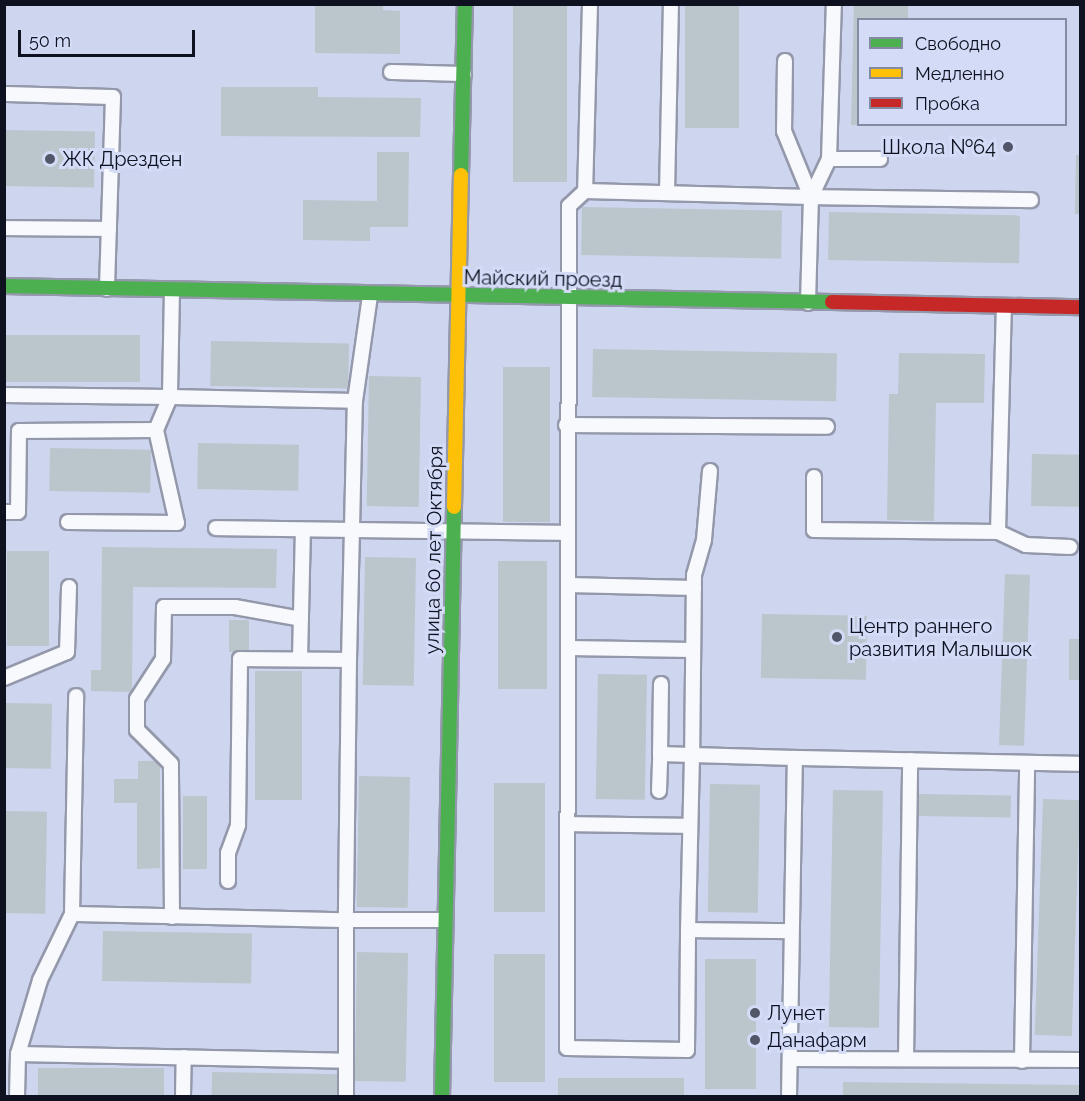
<!DOCTYPE html>
<meta charset="utf-8">
<style>
body{margin:0}
#map{position:relative;width:1085px;height:1101px;overflow:hidden;background:#ced5ee;font-family:Raleway,sans-serif}
div>[style]{position:absolute}
[style*='--x']{left:calc(var(--x)*1px);top:calc(var(--y)*1px);width:calc(var(--w)*1px);rotate:calc(var(--a)*1deg)}
.building>*{inset:0;background:#bac6cb;transform-origin:0 0}
.roads{filter:drop-shadow(2px 0 #9498ab) drop-shadow(-2px 0 #9498ab) drop-shadow(0 2px #9498ab) drop-shadow(0 -2px #9498ab)}
.lane>*{height:14px;margin:-7px;padding:0 7px;transform-origin:7px;border-radius:7px;background:#f8f9fc}
.fast>*{height:14px;margin:-7px;padding:0 7px;transform-origin:7px;border-radius:7px;background:#4caf50}
.slow>*{height:14px;margin:-7px;padding:0 7px;transform-origin:7px;border-radius:7px;background:#ffc107}
.jam>*{height:14px;margin:-7px;padding:0 7px;transform-origin:7px;border-radius:7px;background:#c62828}
.dots>*{width:16px;height:16px;translate:-50% -50%;box-sizing:border-box;border:3px solid #d4dbf7;border-radius:50%}
span{translate:-50% -50%;white-space:nowrap;text-align:center;line-height:1.15;-webkit-text-stroke:6px #d4dbf7;paint-order:stroke}
.poi-label{font-size:20px;color:#0d1120}
.right{translate:-100% -50%;text-align:right}
.left{translate:0 -50%;text-align:left}
.street-label{font-size:20px;color:#0d1120}
.frame{position:absolute;inset:0;border:6px solid #0d1120;pointer-events:none}
.legend{position:absolute;left:857px;top:18px;width:210px;height:108px;box-sizing:border-box;background:#d4dbf7;border:2px solid #848aa1;margin:0;padding:8px 10px;list-style:none;font-size:18px;color:#0d1120}
.legend li{display:flex;align-items:center;gap:12px;height:30px}
.legend b{width:30px;border:2px solid #848aa1}
.scale{position:absolute;left:18px;top:30px;width:177px;height:27px;box-sizing:border-box;border:3px solid #0d1120;border-top:0;padding-left:8px;font-size:18px;line-height:21px;white-space:nowrap;color:#0d1120;-webkit-text-stroke:4px #d4dbf7;paint-order:stroke}
</style>
<div id="map">
<div class="building">
<i style="clip-path:polygon(315px 4px,383px 4px,383px 10px,400px 11px,400px 54px,315px 53px)"></i>
<i style="left:513px;top:4px;width:54px;height:178px"></i>
<i style="left:685px;top:4px;width:54px;height:124px"></i>
<i style="clip-path:polygon(854px 4px,908px 4px,908px 20px,858px 20px,858px 125px,851px 125px)"></i>
<i style="clip-path:polygon(221px 87px,318px 87px,318px 97px,421px 98px,420px 137px,221px 136px)"></i>
<i style="left:4px;top:130px;width:91px;height:56px;rotate:1deg"></i>
<i style="clip-path:polygon(377px 152px,409px 152px,408px 227px,370px 227px,370px 241px,303px 240px,303px 200px,377px 201px)"></i>
<i style="clip-path:polygon(1076px 155px,1080px 155px,1080px 214px,1075px 214px)"></i>
<i style="left:582px;top:207px;width:200px;height:48px;rotate:1deg"></i>
<i style="left:829px;top:212px;width:191px;height:48px;rotate:1deg"></i>
<i style="left:4px;top:335px;width:136px;height:47px"></i>
<i style="left:211px;top:341px;width:138px;height:45px;rotate:1deg"></i>
<i style="left:593px;top:349px;width:244px;height:48px;rotate:1deg"></i>
<i style="clip-path:polygon(899px 353px,985px 354px,984px 403px,936px 403px,934px 521px,887px 520px,889px 394px,898px 394px)"></i>
<i style="left:503px;top:367px;width:47px;height:155px"></i>
<i style="left:369px;top:376px;width:52px;height:130px;rotate:1deg"></i>
<i style="left:198px;top:443px;width:101px;height:46px;rotate:1deg"></i>
<i style="left:50px;top:448px;width:101px;height:43px;rotate:1deg"></i>
<i style="left:1032px;top:454px;width:48px;height:52px;rotate:1deg"></i>
<i style="clip-path:polygon(102px 547px,277px 549px,276px 588px,133px 587px,132px 692px,91px 691px,91px 670px,101px 670px)"></i>
<i style="left:7px;top:551px;width:42px;height:95px"></i>
<i style="left:365px;top:557px;width:51px;height:128px;rotate:1deg"></i>
<i style="left:498px;top:561px;width:49px;height:128px"></i>
<i style="left:1005px;top:574px;width:25px;height:171px;rotate:2deg"></i>
<i style="left:762px;top:614px;width:105px;height:64px;rotate:1deg"></i>
<i style="left:229px;top:620px;width:20px;height:32px"></i>
<i style="left:1069px;top:639px;width:11px;height:41px"></i>
<i style="left:255px;top:671px;width:47px;height:129px"></i>
<i style="left:598px;top:674px;width:49px;height:125px;rotate:1deg"></i>
<i style="left:4px;top:703px;width:48px;height:65px;rotate:1deg"></i>
<i style="clip-path:polygon(138px 761px,160px 761px,160px 868px,137px 869px,137px 803px,114px 803px,114px 779px,138px 779px)"></i>
<i style="left:359px;top:776px;width:51px;height:131px;rotate:1deg"></i>
<i style="left:494px;top:783px;width:51px;height:129px"></i>
<i style="left:710px;top:784px;width:50px;height:128px;rotate:1deg"></i>
<i style="left:833px;top:790px;width:50px;height:237px;rotate:1deg"></i>
<i style="left:919px;top:794px;width:92px;height:22px;rotate:1deg"></i>
<i style="left:183px;top:796px;width:24px;height:73px"></i>
<i style="left:1043px;top:799px;width:37px;height:236px;rotate:2deg"></i>
<i style="left:4px;top:811px;width:43px;height:102px;rotate:1deg"></i>
<i style="left:103px;top:931px;width:149px;height:50px;rotate:1deg"></i>
<i style="left:357px;top:952px;width:51px;height:129px;rotate:1deg"></i>
<i style="left:494px;top:954px;width:51px;height:128px"></i>
<i style="left:705px;top:959px;width:51px;height:130px"></i>
<i style="left:38px;top:1068px;width:126px;height:28px"></i>
<i style="left:212px;top:1072px;width:129px;height:24px;rotate:1deg"></i>
<i style="left:558px;top:1078px;width:126px;height:18px"></i>
<i style="clip-path:polygon(843px 1082px,1080px 1085px,1080px 1096px,843px 1096px)"></i>
</div>
<div class="roads">
<div class="lane">
<i style="--x:590;--y:4;--w:187;--a:91.5"></i>
<i style="--x:585;--y:191;--w:226;--a:1.5"></i>
<i style="--x:811;--y:197;--w:42;--a:-64.7"></i>
<i style="--x:829;--y:159;--w:155;--a:-88.2"></i>
<i style="--x:785;--y:61;--w:70;--a:90.8"></i>
<i style="--x:784;--y:131;--w:71;--a:67.8"></i>
<i style="--x:391;--y:72;--w:73;--a:1.6"></i>
<i style="--x:4;--y:94;--w:109;--a:1.6"></i>
<i style="--x:113;--y:97;--w:192;--a:91.8"></i>
<i style="--x:829;--y:159;--w:51;--a:0"></i>
<i style="--x:585;--y:191;--w:22;--a:137"></i>
<i style="--x:569;--y:206;--w:842;--a:90.14"></i>
<i style="--x:567;--y:1048;--w:120;--a:1"></i>
<i style="--x:687;--y:1050;--w:120;--a:-89.5"></i>
<i style="--x:688;--y:930;--w:103;--a:0.6"></i>
<i style="--x:667;--y:193;--w:189;--a:-88.8"></i>
<i style="--x:4;--y:228;--w:105;--a:0.5"></i>
<i style="--x:172;--y:290;--w:107;--a:91.1"></i>
<i style="--x:170;--y:397;--w:185;--a:1.2"></i>
<i style="--x:355;--y:401;--w:107;--a:-81.9"></i>
<i style="--x:808;--y:303;--w:106;--a:-88.4"></i>
<i style="--x:811;--y:197;--w:220;--a:0.8"></i>
<i style="--x:4;--y:395;--w:166;--a:0.7"></i>
<i style="--x:170;--y:397;--w:36;--a:113"></i>
<i style="--x:156;--y:430;--w:95;--a:77.3"></i>
<i style="--x:177;--y:523;--w:109;--a:-179.5"></i>
<i style="--x:566;--y:425;--w:261;--a:0.4"></i>
<i style="--x:710;--y:471;--w:69;--a:95"></i>
<i style="--x:704;--y:540;--w:36;--a:106"></i>
<i style="--x:694;--y:575;--w:180;--a:90.6"></i>
<i style="--x:692;--y:755;--w:103;--a:1.7"></i>
<i style="--x:814;--y:477;--w:53;--a:90"></i>
<i style="--x:814;--y:530;--w:184;--a:0.6"></i>
<i style="--x:998;--y:532;--w:226;--a:-88.5"></i>
<i style="--x:4;--y:512;--w:14;--a:0"></i>
<i style="--x:18;--y:512;--w:81;--a:-89.3"></i>
<i style="--x:19;--y:431;--w:137;--a:-0.4"></i>
<i style="--x:216;--y:528;--w:351;--a:0.8"></i>
<i style="--x:998;--y:532;--w:31;--a:25"></i>
<i style="--x:1026;--y:545;--w:44;--a:2.6"></i>
<i style="--x:568;--y:585;--w:126;--a:1.4"></i>
<i style="--x:568;--y:648;--w:125;--a:0.9"></i>
<i style="--x:300;--y:659;--w:129;--a:-88.7"></i>
<i style="--x:349;--y:660;--w:259;--a:-88.7"></i>
<i style="--x:4;--y:678;--w:68;--a:-22.4"></i>
<i style="--x:67;--y:652;--w:65;--a:-88.2"></i>
<i style="--x:661;--y:684;--w:70;--a:90.8"></i>
<i style="--x:660;--y:754;--w:32;--a:2"></i>
<i style="--x:692;--y:755;--w:175;--a:91.3"></i>
<i style="--x:659;--y:791;--w:37;--a:-88"></i>
<i style="--x:569;--y:824;--w:121;--a:0.9"></i>
<i style="--x:228;--y:881;--w:28;--a:-90"></i>
<i style="--x:228;--y:853;--w:30;--a:-70"></i>
<i style="--x:238;--y:825;--w:166;--a:-89.3"></i>
<i style="--x:240;--y:659;--w:109;--a:0.5"></i>
<i style="--x:349;--y:660;--w:260;--a:90.7"></i>
<i style="--x:346;--y:920;--w:99;--a:0"></i>
<i style="--x:72;--y:914;--w:218;--a:-88.9"></i>
<i style="--x:172;--y:917;--w:153;--a:-90.4"></i>
<i style="--x:171;--y:764;--w:48;--a:-135"></i>
<i style="--x:137;--y:730;--w:31;--a:-90"></i>
<i style="--x:137;--y:699;--w:48;--a:-57"></i>
<i style="--x:163;--y:659;--w:52;--a:-88.9"></i>
<i style="--x:164;--y:607;--w:71;--a:0"></i>
<i style="--x:235;--y:607;--w:67;--a:10.3"></i>
<i style="--x:18;--y:1054;--w:328;--a:1.2"></i>
<i style="--x:790;--y:1059;--w:290;--a:0.2"></i>
<i style="--x:906;--y:1059;--w:299;--a:-89.2"></i>
<i style="--x:1022;--y:1061;--w:298;--a:-89"></i>
<i style="--x:17;--y:1096;--w:42;--a:-88.6"></i>
<i style="--x:18;--y:1054;--w:77;--a:-73.4"></i>
<i style="--x:40;--y:980;--w:73;--a:-64.1"></i>
<i style="--x:72;--y:914;--w:274;--a:1.3"></i>
<i style="--x:346;--y:920;--w:176;--a:90"></i>
<i style="--x:183;--y:1096;--w:39;--a:-89"></i>
<i style="--x:789;--y:1096;--w:338;--a:-89"></i>
<i style="--x:795;--y:758;--w:285;--a:1.2"></i>
</div>
<div class="fast">
<i style="--x:461;--y:175;--w:171;--a:-88.7"></i>
<i style="--x:4;--y:286;--w:828;--a:1.11"></i>
<i style="--x:442;--y:1096;--w:589;--a:-88.83"></i>
</div>
<div class="slow">
<i style="--x:454;--y:507;--w:332;--a:-88.8"></i>
</div>
<div class="jam">
<i style="--x:832;--y:302;--w:248;--a:1.2"></i>
</div>
</div>
<div class="dots">
<i style="left:1008px;top:147px;background:#515668"></i>
<i style="left:50px;top:159px;background:#515668"></i>
<i style="left:837px;top:637px;background:#515668"></i>
<i style="left:755px;top:1013px;background:#515668"></i>
<i style="left:755px;top:1040px;background:#515668"></i>
</div>
<div class="poi-label">
<span class="right" style="left:996px;top:147px">Школа №64</span>
<span class="left" style="left:62px;top:159px">ЖК Дрезден</span>
<span class="left" style="left:849px;top:638px">Центр раннего<br>развития Малышок</span>
<span class="left" style="left:767px;top:1013px">Лунет</span>
<span class="left" style="left:767px;top:1040px">Данафарм</span>
</div>
<div class="street-label">
<span style="left:543px;top:279px;rotate:1deg">Майский проезд</span>
<span style="left:434px;top:550px;rotate:-89deg">улица 60 лет Октября</span>
</div>
<div class="frame"></div>
<ul class="legend">
<li><b style="height:8px;background:#4caf50"></b>Свободно</li>
<li><b style="height:8px;background:#ffc107"></b>Медленно</li>
<li><b style="height:8px;background:#c62828"></b>Пробка</li>
</ul>
<div class="scale">50 m</div>
</div>
